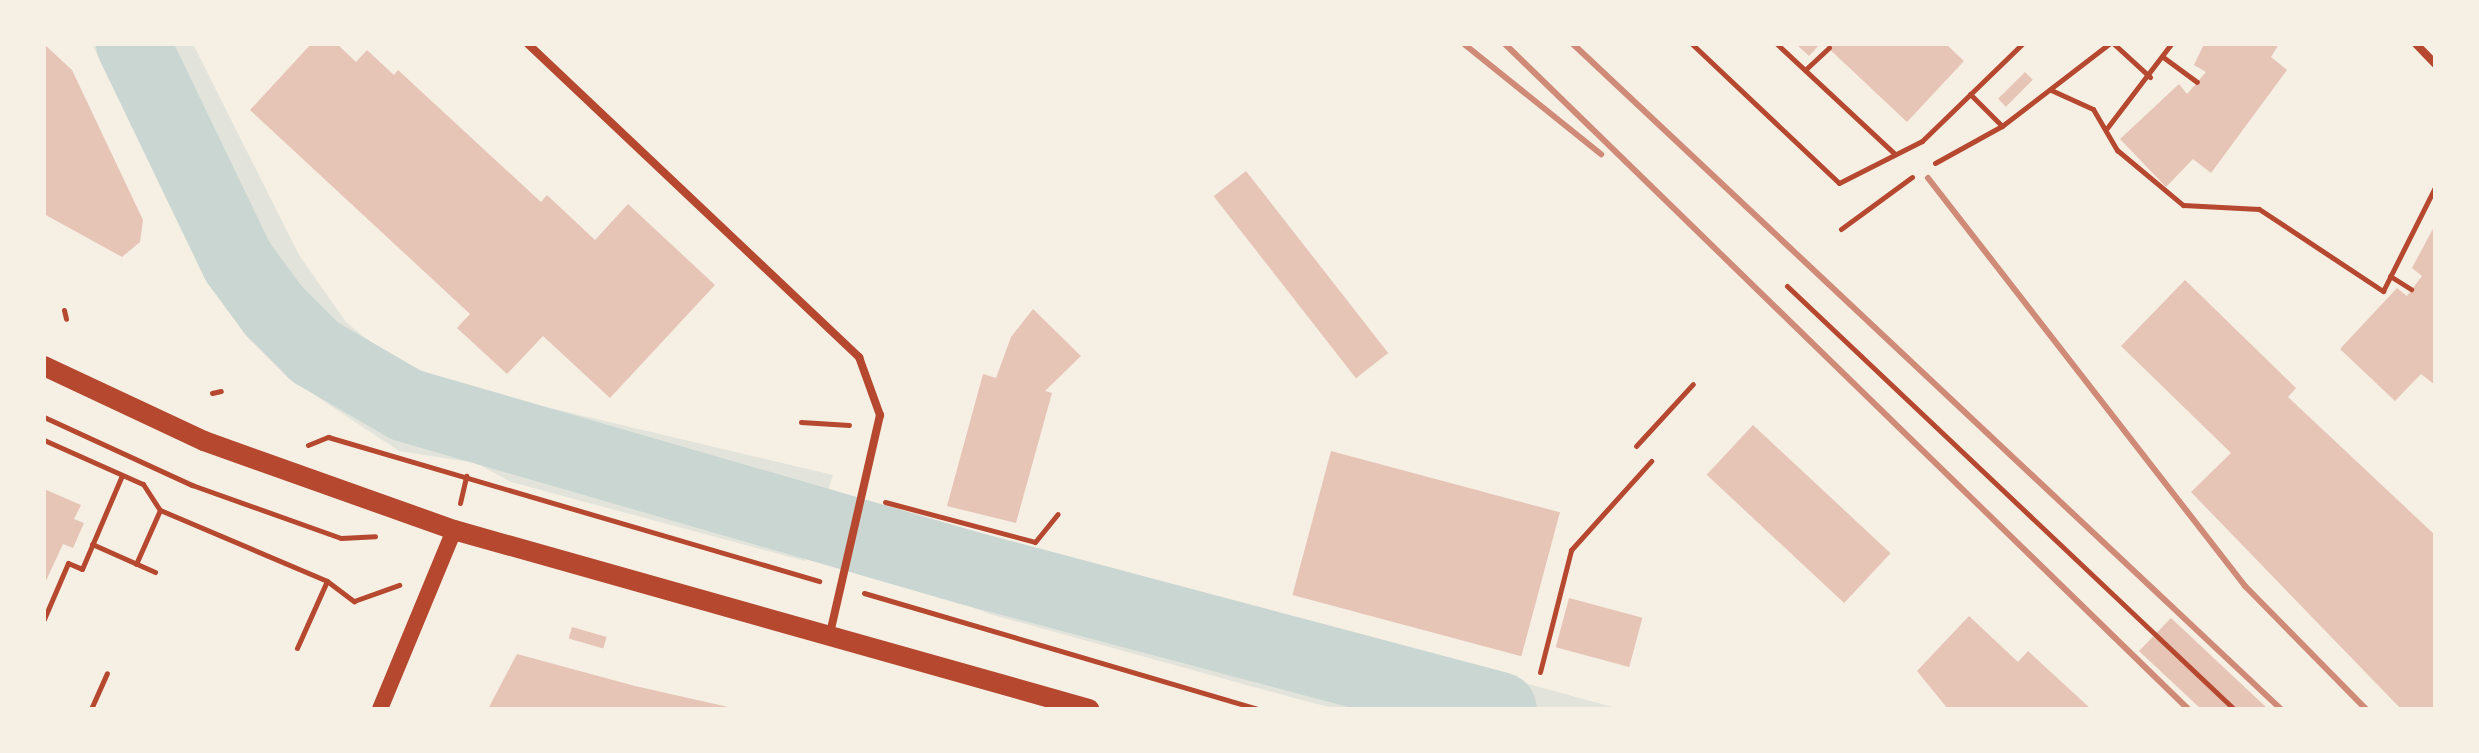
<!DOCTYPE html>
<style>
body{margin:0}
#map{position:relative;width:2479px;height:753px;overflow:hidden;background:#f6efe4;font-family:Rubik,sans-serif}
div>[style]{position:absolute}
[style*='--x']{left:calc(var(--x)*1px);top:calc(var(--y)*1px);width:calc(var(--w)*1px);rotate:calc(var(--a)*1deg)}
.green>*{inset:0;background:#e2e4dc}
.river>*{height:74px;margin:-37px;padding:0 37px;transform-origin:37px;border-radius:37px;background:#c9d6d2}
.building>*{inset:0;background:#e6c5b7;transform-origin:0 0}
.path>*{height:5px;margin:-2.5px;padding:0 2.5px;transform-origin:2.5px;border-radius:2.5px;background:#b5482f}
.minor>*{height:8px;margin:-4px;padding:0 4px;transform-origin:4px;border-radius:4px;background:#b5482f}
.secondary>*{height:16px;margin:-8px;padding:0 8px;transform-origin:8px;border-radius:8px;background:#b5482f}
.primary>*{height:20px;margin:-10px;padding:0 10px;transform-origin:10px;border-radius:10px;background:#b5482f}
.rail>*{height:6px;margin:-3px;padding:0 3px;transform-origin:3px;border-radius:3px;background:#cf8b77}
span{translate:-50% -50%;white-space:nowrap;text-align:center;line-height:1.15;-webkit-text-stroke:6px #f6efe4;paint-order:stroke}
.frame{position:absolute;inset:0;border:46px solid #f6efe4;pointer-events:none}
</style>
<div id="map">
<div class="green">
<i style="clip-path:polygon(92px 44px,193px 44px,299px 255px,346px 322px,379px 349px,425px 373px,529px 403px,833px 475px,805px 561px,511px 482px,476px 463px,399px 451px,316px 396px,262px 350px,219px 297px)"></i>
<i style="clip-path:polygon(917px 522px,1095px 566px,1620px 709px,1338px 709px,1305px 701px,993px 615px,890px 578px,902px 529px)"></i>
</div>
<div class="river">
<i style="--x:133;--y:44;--w:242;--a:64.3"></i>
<i style="--x:238;--y:262;--w:61;--a:53.7"></i>
<i style="--x:274;--y:311;--w:58;--a:45"></i>
<i style="--x:315;--y:352;--w:105;--a:30.2"></i>
<i style="--x:406;--y:405;--w:586;--a:16.15"></i>
<i style="--x:969;--y:568;--w:549;--a:14.87"></i>
</div>
<div class="building">
<i style="clip-path:polygon(44px 44px,72px 70px,143px 220px,140px 242px,122px 257px,44px 214px)"></i>
<i style="clip-path:polygon(311px 44px,337px 44px,356px 62px,367px 50px,394px 75px,398px 70px,541px 202px,547px 195px,595px 240px,628px 204px,715px 285px,610px 398px,543px 336px,507px 374px,457px 328px,470px 314px,250px 110px)"></i>
<i style="clip-path:polygon(1796px 44px,1820px 44px,1809px 56px)"></i>
<i style="clip-path:polygon(1824px 44px,1946px 44px,1964px 61px,1907px 122px)"></i>
<i style="clip-path:polygon(2204px 44px,2279px 44px,2271px 57px,2287px 70px,2211px 173px,2193px 159px,2166px 187px,2120px 139px,2179px 84px,2187px 94px,2206px 72px,2194px 65px)"></i>
<i style="left:2025px;top:72px;width:11px;height:38px;rotate:45deg"></i>
<i style="left:1246px;top:171px;width:231px;height:41px;rotate:52deg"></i>
<i style="clip-path:polygon(2435px 225px,2435px 385px,2421px 374px,2395px 401px,2340px 349px,2397px 288px,2407px 296px,2422px 276px,2412px 268px)"></i>
<i style="clip-path:polygon(2185px 280px,2296px 388px,2288px 397px,2435px 535px,2435px 709px,2401px 709px,2191px 492px,2231px 453px,2121px 346px)"></i>
<i style="clip-path:polygon(1033px 309px,1081px 356px,1045px 391px,1052px 393px,1016px 523px,947px 506px,983px 374px,996px 378px,1011px 337px)"></i>
<i style="left:1753px;top:425px;width:188px;height:68px;rotate:43deg"></i>
<i style="left:1331px;top:451px;width:237px;height:149px;rotate:15deg"></i>
<i style="clip-path:polygon(44px 489px,81px 505px,74px 519px,84px 523px,73px 548px,63px 544px,44px 585px)"></i>
<i style="left:1569px;top:598px;width:76px;height:51px;rotate:15deg"></i>
<i style="clip-path:polygon(1969px 616px,2018px 662px,2028px 651px,2091px 709px,1948px 709px,1917px 671px)"></i>
<i style="clip-path:polygon(2171px 618px,2268px 709px,2201px 709px,2139px 651px)"></i>
<i style="left:572px;top:627px;width:36px;height:12px;rotate:16deg"></i>
<i style="clip-path:polygon(517px 654px,635px 686px,737px 709px,488px 709px)"></i>
</div>
<div class="path">
<i style="--x:1692;--y:44;--w:202;--a:43.4"></i>
<i style="--x:1839;--y:183;--w:93;--a:-26.8"></i>
<i style="--x:1922;--y:141;--w:139;--a:-44.1"></i>
<i style="--x:1777;--y:44;--w:161;--a:43"></i>
<i style="--x:2114;--y:44;--w:49;--a:42.5"></i>
<i style="--x:2163;--y:57;--w:42;--a:36.3"></i>
<i style="--x:1805;--y:70;--w:33;--a:-43"></i>
<i style="--x:2051;--y:90;--w:46;--a:24.3"></i>
<i style="--x:2093;--y:109;--w:48;--a:59.7"></i>
<i style="--x:2117;--y:150;--w:86;--a:39.8"></i>
<i style="--x:2183;--y:205;--w:76;--a:3"></i>
<i style="--x:2259;--y:209;--w:149;--a:33.5"></i>
<i style="--x:2383;--y:291;--w:116;--a:-63.4"></i>
<i style="--x:1970;--y:94;--w:45;--a:45"></i>
<i style="--x:2107;--y:128;--w:106;--a:-52.7"></i>
<i style="--x:1935;--y:163;--w:77;--a:-28.9"></i>
<i style="--x:2002;--y:126;--w:135;--a:-37.5"></i>
<i style="--x:1841;--y:229;--w:88;--a:-36.2"></i>
<i style="--x:2390;--y:276;--w:25;--a:32"></i>
<i style="--x:1787;--y:286;--w:615;--a:43.42"></i>
<i style="--x:64;--y:310;--w:9;--a:77"></i>
<i style="--x:212;--y:393;--w:9;--a:-13"></i>
<i style="--x:44;--y:417;--w:163;--a:24.7"></i>
<i style="--x:192;--y:485;--w:158;--a:19.6"></i>
<i style="--x:341;--y:538;--w:34;--a:-3"></i>
<i style="--x:801;--y:422;--w:48;--a:3.6"></i>
<i style="--x:44;--y:440;--w:108;--a:24"></i>
<i style="--x:143;--y:484;--w:31;--a:57"></i>
<i style="--x:160;--y:510;--w:181;--a:23"></i>
<i style="--x:327;--y:581;--w:34;--a:37"></i>
<i style="--x:354;--y:601;--w:48;--a:-19.6"></i>
<i style="--x:308;--y:445;--w:22;--a:-22"></i>
<i style="--x:328;--y:437;--w:512;--a:16.35"></i>
<i style="--x:1636;--y:446;--w:84;--a:-47.4"></i>
<i style="--x:885;--y:502;--w:155;--a:14.9"></i>
<i style="--x:1035;--y:542;--w:36;--a:-51"></i>
<i style="--x:460;--y:503;--w:28;--a:-77"></i>
<i style="--x:92;--y:544;--w:69;--a:24"></i>
<i style="--x:136;--y:564;--w:59;--a:-66"></i>
<i style="--x:864;--y:593;--w:411;--a:16.4"></i>
<i style="--x:44;--y:619;--w:61;--a:-66.8"></i>
<i style="--x:68;--y:563;--w:15;--a:23"></i>
<i style="--x:82;--y:569;--w:102;--a:-66.9"></i>
<i style="--x:297;--y:648;--w:73;--a:-65.9"></i>
<i style="--x:1540;--y:672;--w:126;--a:-75.7"></i>
<i style="--x:1571;--y:550;--w:120;--a:-48"></i>
<i style="--x:91;--y:709;--w:39;--a:-66"></i>
</div>
<div class="minor">
<i style="--x:528;--y:44;--w:456;--a:43.4"></i>
<i style="--x:859;--y:357;--w:62;--a:70.1"></i>
<i style="--x:880;--y:415;--w:224;--a:102.9"></i>
<i style="--x:2416;--y:44;--w:28;--a:46"></i>
</div>
<div class="secondary">
<i style="--x:380;--y:709;--w:194;--a:-67.5"></i>
</div>
<div class="primary">
<i style="--x:44;--y:366;--w:177;--a:25.1"></i>
<i style="--x:204;--y:441;--w:265;--a:19.6"></i>
<i style="--x:454;--y:530;--w:660;--a:15.74"></i>
</div>
<div class="rail">
<i style="--x:1464;--y:44;--w:176;--a:38.8"></i>
<i style="--x:1505;--y:44;--w:953;--a:44.23"></i>
<i style="--x:1573;--y:44;--w:971;--a:43.21"></i>
<i style="--x:1928;--y:178;--w:517;--a:52.15"></i>
<i style="--x:2245;--y:586;--w:173;--a:45.5"></i>
</div>
<div class="frame"></div>
</div>
